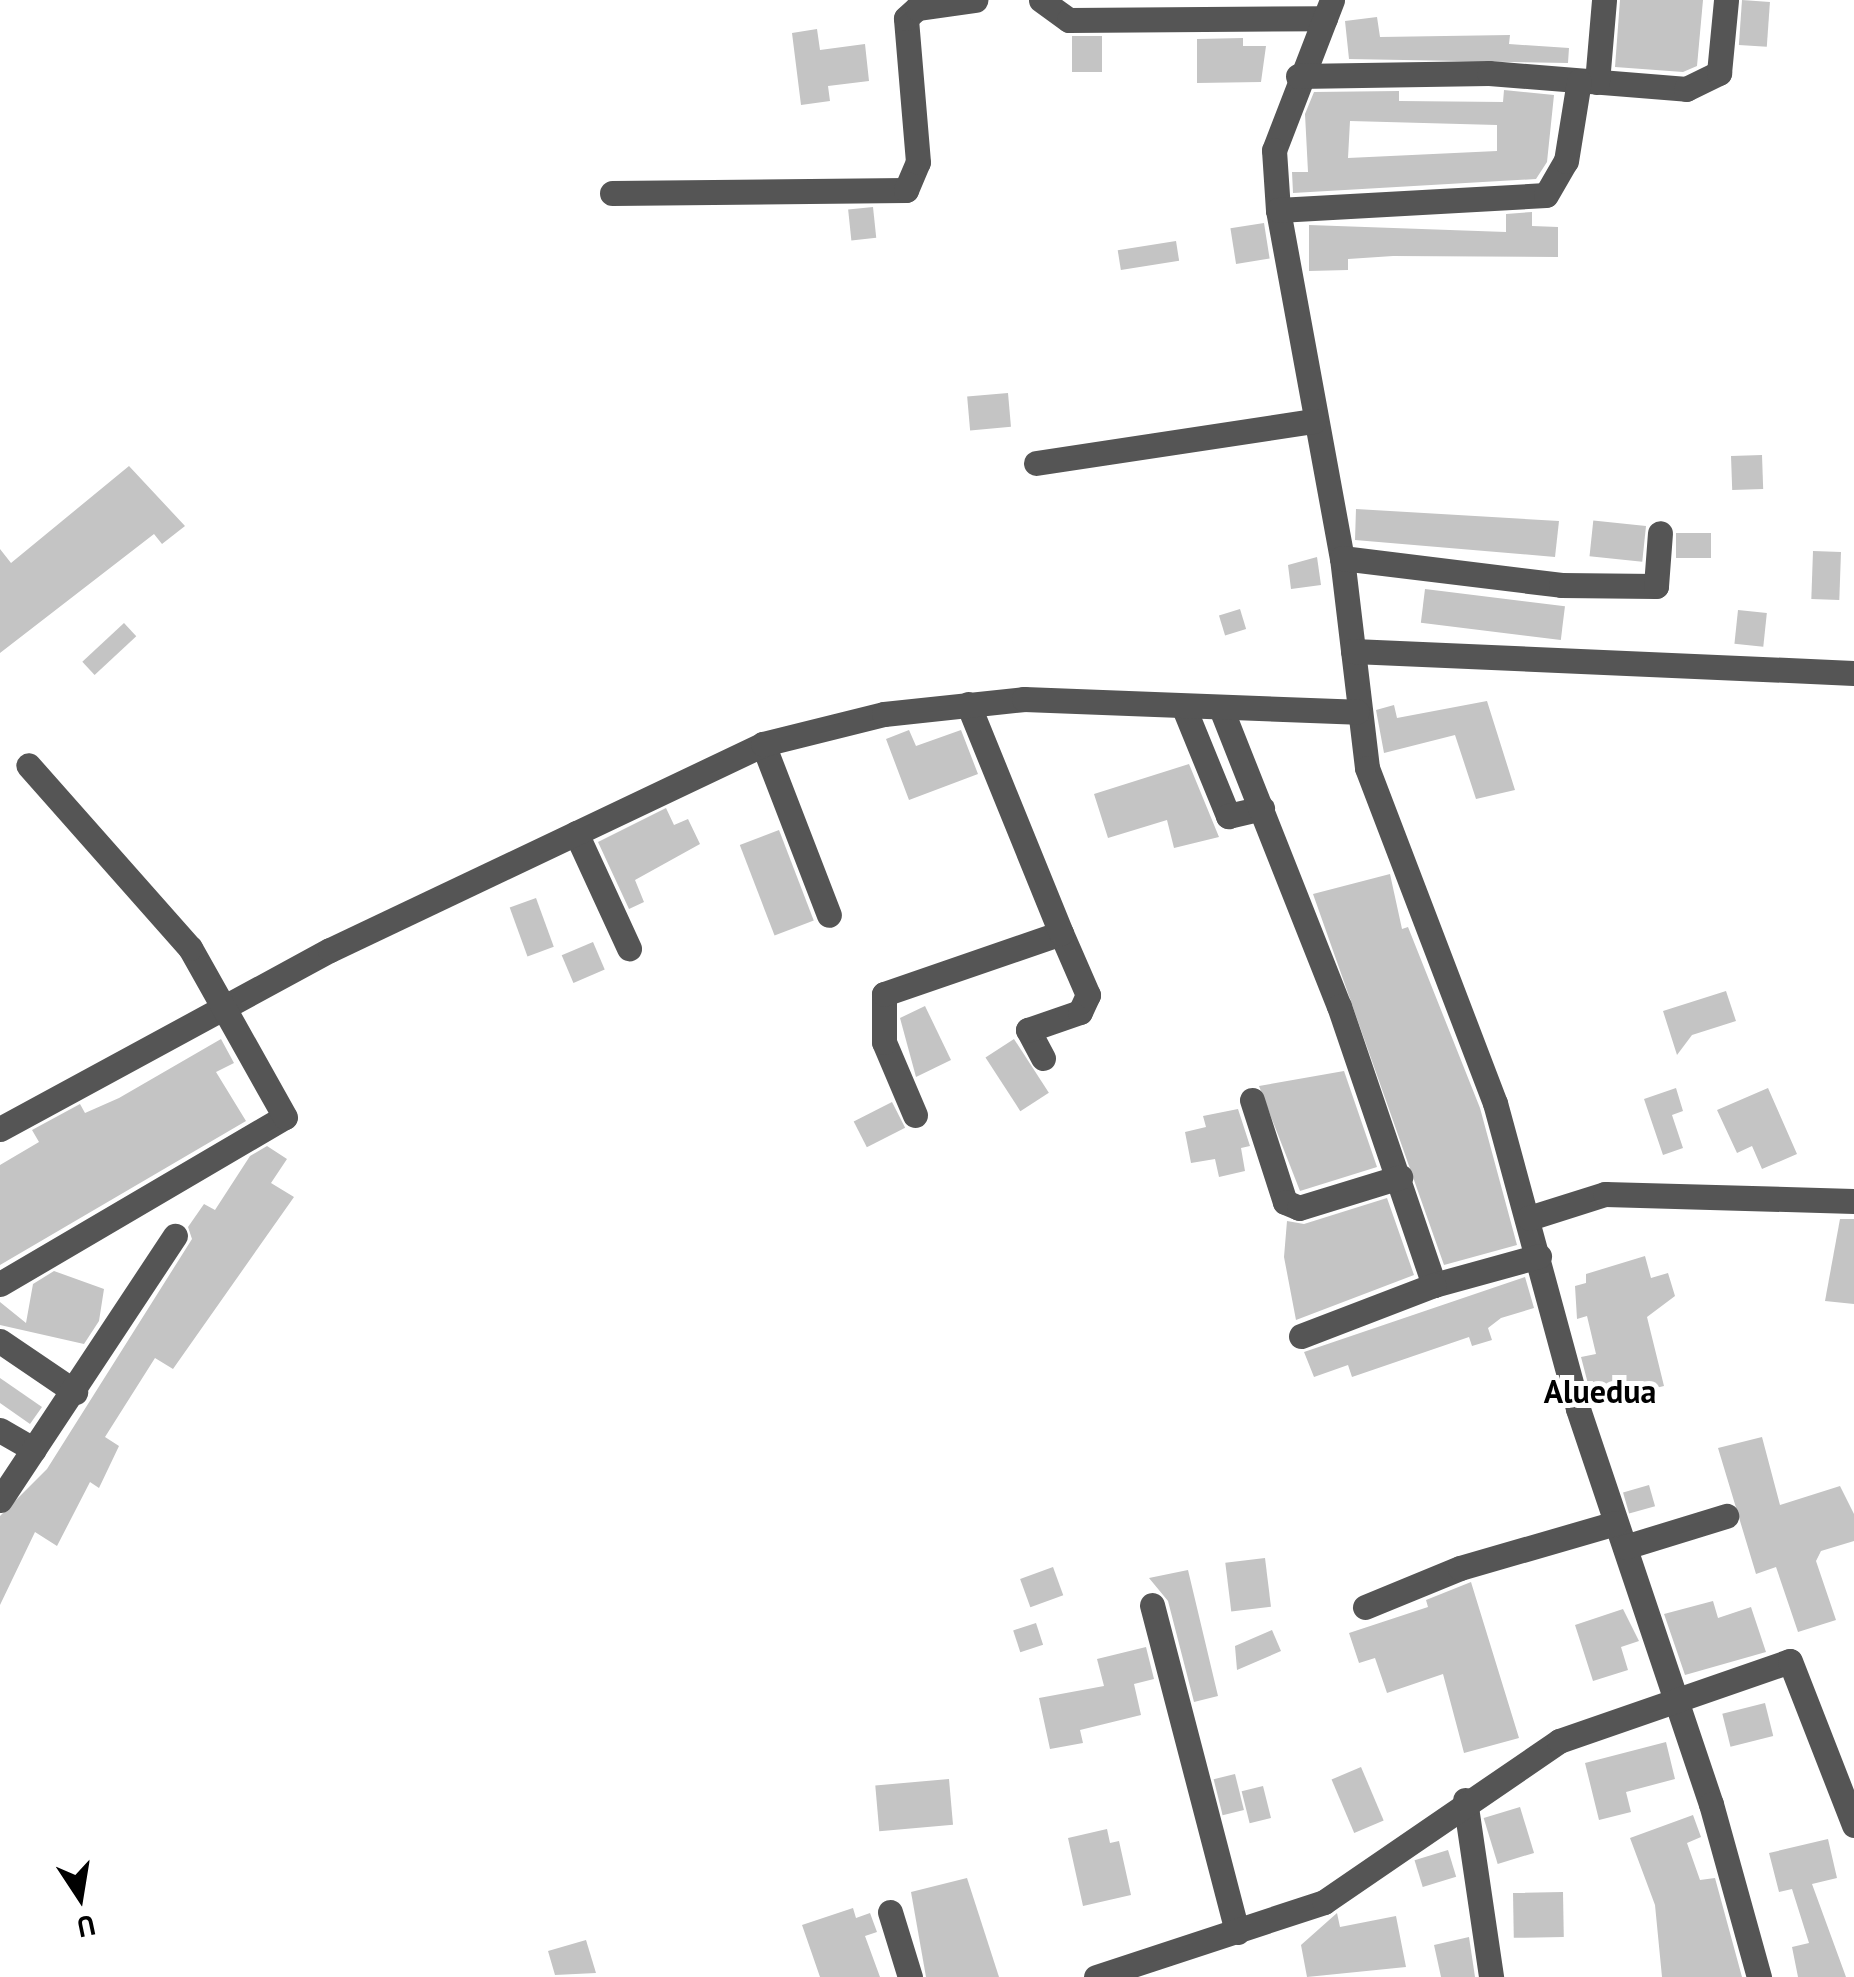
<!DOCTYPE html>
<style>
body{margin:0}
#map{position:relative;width:1854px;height:1977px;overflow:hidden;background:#fff;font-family:"PT Sans",sans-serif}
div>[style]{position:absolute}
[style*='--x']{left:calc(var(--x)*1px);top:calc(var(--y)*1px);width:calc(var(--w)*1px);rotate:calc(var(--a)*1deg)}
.building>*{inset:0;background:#c4c4c4;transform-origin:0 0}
.minor>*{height:25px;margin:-12.5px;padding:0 12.5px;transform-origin:12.5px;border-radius:12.5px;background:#555}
span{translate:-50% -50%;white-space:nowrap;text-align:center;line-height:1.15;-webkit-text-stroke:10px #fff;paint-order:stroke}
.quarter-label{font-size:32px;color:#000;font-weight:700}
.north{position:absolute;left:30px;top:1847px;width:100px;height:100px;-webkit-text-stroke:8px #fff;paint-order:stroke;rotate:168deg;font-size:28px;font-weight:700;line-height:40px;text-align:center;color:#000}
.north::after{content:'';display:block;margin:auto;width:35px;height:45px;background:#000;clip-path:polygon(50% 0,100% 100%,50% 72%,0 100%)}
</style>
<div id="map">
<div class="building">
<i style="clip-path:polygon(1620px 0,1703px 0,1697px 66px,1683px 72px,1615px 67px)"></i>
<i style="left:1742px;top:0;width:28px;height:45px;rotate:4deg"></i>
<i style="clip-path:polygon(1377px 17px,1380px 37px,1510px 35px,1509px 44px,1569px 48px,1568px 63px,1349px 59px,1345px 21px)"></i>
<i style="clip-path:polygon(817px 29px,820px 50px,865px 44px,869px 81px,828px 86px,830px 101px,801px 105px,792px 33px)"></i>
<i style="left:1072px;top:36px;width:30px;height:36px"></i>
<i style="clip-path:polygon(1243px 38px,1243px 46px,1266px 46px,1261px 82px,1197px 83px,1197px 39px)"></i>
<i style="clip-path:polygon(evenodd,1504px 90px,1554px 95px,1547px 162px,1536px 179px,1293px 193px,1292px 172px,1308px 172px,1305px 114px,1314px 92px,1399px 91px,1399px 101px,1503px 102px,1504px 90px,1350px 121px,1497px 125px,1497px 151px,1348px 158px,1350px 121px)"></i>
<i style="left:873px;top:207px;width:31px;height:25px;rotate:84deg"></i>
<i style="clip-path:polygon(1532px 212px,1532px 226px,1558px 227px,1558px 257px,1393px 256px,1348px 259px,1348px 270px,1309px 271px,1309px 225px,1506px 232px,1506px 214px)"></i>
<i style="left:1264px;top:223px;width:36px;height:34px;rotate:81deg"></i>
<i style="left:1176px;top:241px;width:20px;height:59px;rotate:81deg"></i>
<i style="left:1008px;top:393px;width:34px;height:41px;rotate:85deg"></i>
<i style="left:1762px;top:455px;width:34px;height:31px;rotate:88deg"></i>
<i style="clip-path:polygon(129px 466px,185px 526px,162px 544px,154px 534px,0 653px,0 549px,11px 563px)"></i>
<i style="clip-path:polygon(1356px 509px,1559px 521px,1555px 557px,1355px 540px)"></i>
<i style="left:1646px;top:526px;width:36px;height:53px;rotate:96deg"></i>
<i style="left:1711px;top:533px;width:25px;height:35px;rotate:90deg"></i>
<i style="left:1813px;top:551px;width:28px;height:48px;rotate:2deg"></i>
<i style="clip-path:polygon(1317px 557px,1321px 585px,1291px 589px,1288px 565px)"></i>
<i style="left:1425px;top:589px;width:141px;height:34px;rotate:7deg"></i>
<i style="left:1240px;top:609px;width:21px;height:22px;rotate:73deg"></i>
<i style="left:1738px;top:610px;width:29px;height:34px;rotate:6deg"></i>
<i style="left:124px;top:623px;width:18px;height:57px;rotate:47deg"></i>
<i style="clip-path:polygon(1487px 701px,1515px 790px,1476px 799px,1455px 735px,1384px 753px,1376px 710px,1394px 705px,1397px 718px)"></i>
<i style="clip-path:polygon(909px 730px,916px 746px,961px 730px,978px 774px,909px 800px,886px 739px)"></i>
<i style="clip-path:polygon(1189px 764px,1219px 837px,1174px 848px,1167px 820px,1108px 838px,1094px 794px)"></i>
<i style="clip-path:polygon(666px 808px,674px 825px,688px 819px,700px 844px,635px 880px,644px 902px,629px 909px,598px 842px)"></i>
<i style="left:779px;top:830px;width:97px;height:42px;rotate:69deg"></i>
<i style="clip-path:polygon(1390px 874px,1402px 929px,1408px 927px,1480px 1108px,1517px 1245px,1444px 1265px,1313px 894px)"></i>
<i style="left:536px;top:898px;width:52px;height:28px;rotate:70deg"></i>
<i style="left:593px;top:942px;width:30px;height:34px;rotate:67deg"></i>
<i style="clip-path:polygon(1726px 991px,1736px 1021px,1692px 1035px,1677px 1055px,1663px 1011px)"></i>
<i style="clip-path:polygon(925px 1006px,951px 1060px,916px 1077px,900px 1018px)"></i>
<i style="clip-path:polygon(221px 1039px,234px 1063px,216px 1072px,246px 1121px,0 1265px,0 1165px,39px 1142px,32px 1130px,80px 1104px,85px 1113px,119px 1098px)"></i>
<i style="left:1014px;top:1039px;width:64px;height:34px;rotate:57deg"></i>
<i style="clip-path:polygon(1344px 1071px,1377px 1167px,1300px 1191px,1259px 1086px)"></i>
<i style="clip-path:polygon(1676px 1088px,1683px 1111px,1672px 1115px,1683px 1148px,1663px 1155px,1644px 1099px)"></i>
<i style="clip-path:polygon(1768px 1088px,1797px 1154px,1762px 1169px,1752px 1146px,1737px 1153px,1717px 1110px)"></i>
<i style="left:892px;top:1102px;width:29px;height:43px;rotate:63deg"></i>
<i style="clip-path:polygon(1238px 1109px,1250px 1146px,1241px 1148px,1245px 1171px,1219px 1177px,1215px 1159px,1191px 1163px,1185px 1132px,1206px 1127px,1203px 1116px)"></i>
<i style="clip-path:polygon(267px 1146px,287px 1159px,271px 1183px,294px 1197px,173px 1369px,155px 1358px,105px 1437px,119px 1446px,99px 1488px,90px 1482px,57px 1546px,35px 1532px,0 1605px,0 1516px,47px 1469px,192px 1239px,188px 1227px,204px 1204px,215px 1210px,250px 1156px)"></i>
<i style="clip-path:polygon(1387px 1198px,1414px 1275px,1296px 1320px,1284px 1257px,1287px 1221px,1304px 1224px)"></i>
<i style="clip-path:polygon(1840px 1219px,1854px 1219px,1854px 1304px,1825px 1301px)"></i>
<i style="clip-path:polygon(1645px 1256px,1651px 1278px,1668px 1273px,1675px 1296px,1647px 1317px,1664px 1386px,1593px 1403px,1581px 1357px,1596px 1354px,1587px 1316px,1577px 1319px,1575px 1286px,1586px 1283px,1586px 1274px)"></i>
<i style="clip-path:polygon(54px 1271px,104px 1289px,99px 1321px,84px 1344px,0 1325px,0 1302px,26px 1323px,33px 1284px)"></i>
<i style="clip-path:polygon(1525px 1277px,1534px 1308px,1501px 1318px,1488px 1328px,1492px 1340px,1472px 1346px,1469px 1337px,1352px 1377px,1348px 1365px,1314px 1377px,1304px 1352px)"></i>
<i style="clip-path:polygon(0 1378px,42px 1407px,30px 1424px,0 1403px)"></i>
<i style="clip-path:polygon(1762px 1437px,1780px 1505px,1840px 1486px,1854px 1514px,1854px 1541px,1821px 1551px,1816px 1561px,1836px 1620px,1798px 1632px,1776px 1567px,1756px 1574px,1718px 1448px)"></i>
<i style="left:1649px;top:1485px;width:22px;height:27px;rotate:74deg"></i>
<i style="left:1265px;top:1558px;width:49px;height:40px;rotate:83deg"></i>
<i style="left:1053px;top:1567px;width:30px;height:35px;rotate:70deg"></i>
<i style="clip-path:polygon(1188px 1570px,1218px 1696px,1194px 1702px,1168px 1601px,1149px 1578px)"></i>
<i style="clip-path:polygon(1471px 1582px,1519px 1738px,1464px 1753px,1443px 1674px,1387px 1693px,1375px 1658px,1359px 1663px,1349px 1633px,1428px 1607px,1426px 1600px)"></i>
<i style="clip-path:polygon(1713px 1601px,1718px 1618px,1751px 1607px,1766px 1652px,1685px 1675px,1664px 1614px)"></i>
<i style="clip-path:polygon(1623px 1609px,1639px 1641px,1621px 1647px,1628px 1670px,1593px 1681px,1575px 1625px)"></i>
<i style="left:1036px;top:1623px;width:23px;height:24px;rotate:72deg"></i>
<i style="clip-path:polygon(1272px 1630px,1281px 1651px,1237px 1670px,1235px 1646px)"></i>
<i style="clip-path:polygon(1146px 1647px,1154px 1679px,1134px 1684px,1141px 1715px,1080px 1730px,1083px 1743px,1050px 1749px,1039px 1698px,1104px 1686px,1097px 1659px)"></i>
<i style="left:1765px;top:1703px;width:34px;height:44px;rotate:76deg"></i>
<i style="clip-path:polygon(1666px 1742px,1675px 1779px,1626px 1792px,1631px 1812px,1599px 1820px,1585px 1763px)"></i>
<i style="left:1361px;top:1767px;width:58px;height:32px;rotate:67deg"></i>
<i style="left:1235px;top:1774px;width:37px;height:22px;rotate:76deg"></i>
<i style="left:949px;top:1779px;width:46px;height:74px;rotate:85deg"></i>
<i style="left:1263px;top:1786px;width:33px;height:22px;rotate:76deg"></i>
<i style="left:1520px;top:1807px;width:48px;height:38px;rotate:73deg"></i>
<i style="clip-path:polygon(1693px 1815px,1701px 1837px,1687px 1843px,1700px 1880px,1715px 1878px,1742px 1977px,1662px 1977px,1655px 1905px,1630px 1838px)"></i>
<i style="clip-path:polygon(1107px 1829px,1110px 1843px,1119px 1841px,1131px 1895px,1083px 1906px,1068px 1838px)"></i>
<i style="clip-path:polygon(1828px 1839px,1837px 1878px,1812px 1884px,1846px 1977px,1798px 1977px,1792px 1947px,1809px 1943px,1792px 1889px,1779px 1892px,1769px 1853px)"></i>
<i style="left:1448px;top:1850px;width:28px;height:35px;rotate:73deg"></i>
<i style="clip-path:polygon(967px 1878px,999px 1977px,926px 1977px,911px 1892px)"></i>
<i style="left:1563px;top:1892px;width:45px;height:50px;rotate:89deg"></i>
<i style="clip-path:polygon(853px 1908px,856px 1918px,870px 1913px,877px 1932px,865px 1936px,880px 1977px,820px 1977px,802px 1925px)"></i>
<i style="clip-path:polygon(1337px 1913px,1340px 1927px,1396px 1916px,1406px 1967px,1307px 1977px,1301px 1945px)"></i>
<i style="clip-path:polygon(1469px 1937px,1475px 1977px,1441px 1977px,1434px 1945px)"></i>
<i style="clip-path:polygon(586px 1940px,596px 1973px,555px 1975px,548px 1951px)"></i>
</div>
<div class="minor">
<i style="--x:1041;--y:0;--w:34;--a:36"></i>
<i style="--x:1069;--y:20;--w:256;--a:-0.4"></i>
<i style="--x:1332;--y:0;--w:161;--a:111.1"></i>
<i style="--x:1274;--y:150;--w:60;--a:86.2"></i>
<i style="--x:1278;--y:210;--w:354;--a:79.6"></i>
<i style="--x:1342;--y:558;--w:211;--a:83.2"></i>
<i style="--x:1367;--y:768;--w:359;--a:69.1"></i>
<i style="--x:1495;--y:1103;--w:317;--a:74.8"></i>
<i style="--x:1578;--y:1409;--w:417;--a:71.4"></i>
<i style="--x:1711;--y:1804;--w:180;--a:74.5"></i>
<i style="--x:1298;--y:76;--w:191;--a:-0.9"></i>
<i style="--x:1489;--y:73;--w:198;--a:4.6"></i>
<i style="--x:1686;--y:89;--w:37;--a:-26"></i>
<i style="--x:1719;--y:73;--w:73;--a:-84.5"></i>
<i style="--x:1597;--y:82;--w:82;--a:-85.1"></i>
<i style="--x:612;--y:193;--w:294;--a:-0.6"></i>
<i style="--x:906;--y:190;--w:30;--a:-67"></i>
<i style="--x:918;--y:162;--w:144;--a:-94.8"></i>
<i style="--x:906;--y:18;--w:15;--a:-42"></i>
<i style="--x:917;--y:8;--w:59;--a:-7.9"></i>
<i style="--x:1278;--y:210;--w:268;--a:-3.2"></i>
<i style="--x:1546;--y:195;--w:39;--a:-60"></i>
<i style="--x:1566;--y:161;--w:81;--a:-80.8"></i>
<i style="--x:1036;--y:463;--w:281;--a:-8.6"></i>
<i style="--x:1342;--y:558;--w:221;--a:7"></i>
<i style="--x:1561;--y:585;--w:95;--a:0.6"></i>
<i style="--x:1656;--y:586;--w:53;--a:-85.7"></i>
<i style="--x:1353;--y:651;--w:501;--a:2.51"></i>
<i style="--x:1184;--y:708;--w:117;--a:67.8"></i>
<i style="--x:1228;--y:816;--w:35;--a:-13"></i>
<i style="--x:1222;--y:711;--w:317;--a:68.4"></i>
<i style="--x:1339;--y:1006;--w:295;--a:71.2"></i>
<i style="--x:1434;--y:1285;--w:109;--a:-15.4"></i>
<i style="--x:763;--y:744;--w:183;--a:68.9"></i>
<i style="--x:576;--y:833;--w:127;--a:65.3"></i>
<i style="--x:1043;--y:1058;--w:32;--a:-118"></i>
<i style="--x:1028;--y:1030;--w:55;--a:-19.1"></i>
<i style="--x:1080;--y:1012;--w:19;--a:-65"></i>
<i style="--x:1088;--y:995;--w:68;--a:-113.5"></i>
<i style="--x:1252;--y:1100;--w:107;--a:72.1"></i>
<i style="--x:1285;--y:1202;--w:15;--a:23"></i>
<i style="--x:1299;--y:1208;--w:106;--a:-17.1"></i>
<i style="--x:915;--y:1115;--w:79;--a:-113"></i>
<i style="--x:884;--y:1042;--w:48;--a:-90"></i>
<i style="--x:884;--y:994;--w:187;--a:-19"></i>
<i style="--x:1061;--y:933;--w:247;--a:-112.1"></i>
<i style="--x:0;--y:1129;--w:375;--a:-28.5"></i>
<i style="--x:330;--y:950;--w:480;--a:-25.4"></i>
<i style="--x:763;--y:744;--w:125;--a:-13.9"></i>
<i style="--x:884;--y:714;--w:141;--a:-6.1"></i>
<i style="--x:1024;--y:699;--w:333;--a:2.2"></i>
<i style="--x:1529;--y:1218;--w:80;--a:-17.5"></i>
<i style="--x:1605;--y:1194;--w:249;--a:1.6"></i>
<i style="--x:0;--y:1284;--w:330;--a:-30.4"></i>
<i style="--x:285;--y:1117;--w:194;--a:-119.3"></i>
<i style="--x:190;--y:948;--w:244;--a:-131.5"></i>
<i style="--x:1301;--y:1336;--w:142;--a:-21"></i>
<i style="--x:0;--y:1341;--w:91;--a:34.2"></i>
<i style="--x:0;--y:1430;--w:39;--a:30"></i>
<i style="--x:0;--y:1500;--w:317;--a:-56.5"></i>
<i style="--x:1625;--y:1547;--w:106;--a:-17.1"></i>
<i style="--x:1152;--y:1605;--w:338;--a:75.4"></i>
<i style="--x:1365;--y:1607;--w:103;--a:-22.3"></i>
<i style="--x:1460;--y:1568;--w:162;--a:-16.1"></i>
<i style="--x:1465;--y:1800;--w:179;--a:81.6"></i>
<i style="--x:890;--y:1912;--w:68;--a:72.9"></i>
<i style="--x:1096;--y:1977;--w:240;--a:-18.2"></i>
<i style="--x:1324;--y:1902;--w:285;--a:-34.4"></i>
<i style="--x:1559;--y:1741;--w:244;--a:-19.1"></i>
<i style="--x:1790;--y:1661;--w:176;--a:68.7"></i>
</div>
<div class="quarter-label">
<span style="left:1600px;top:1391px">Aluedua</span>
</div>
<div class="north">U</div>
</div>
